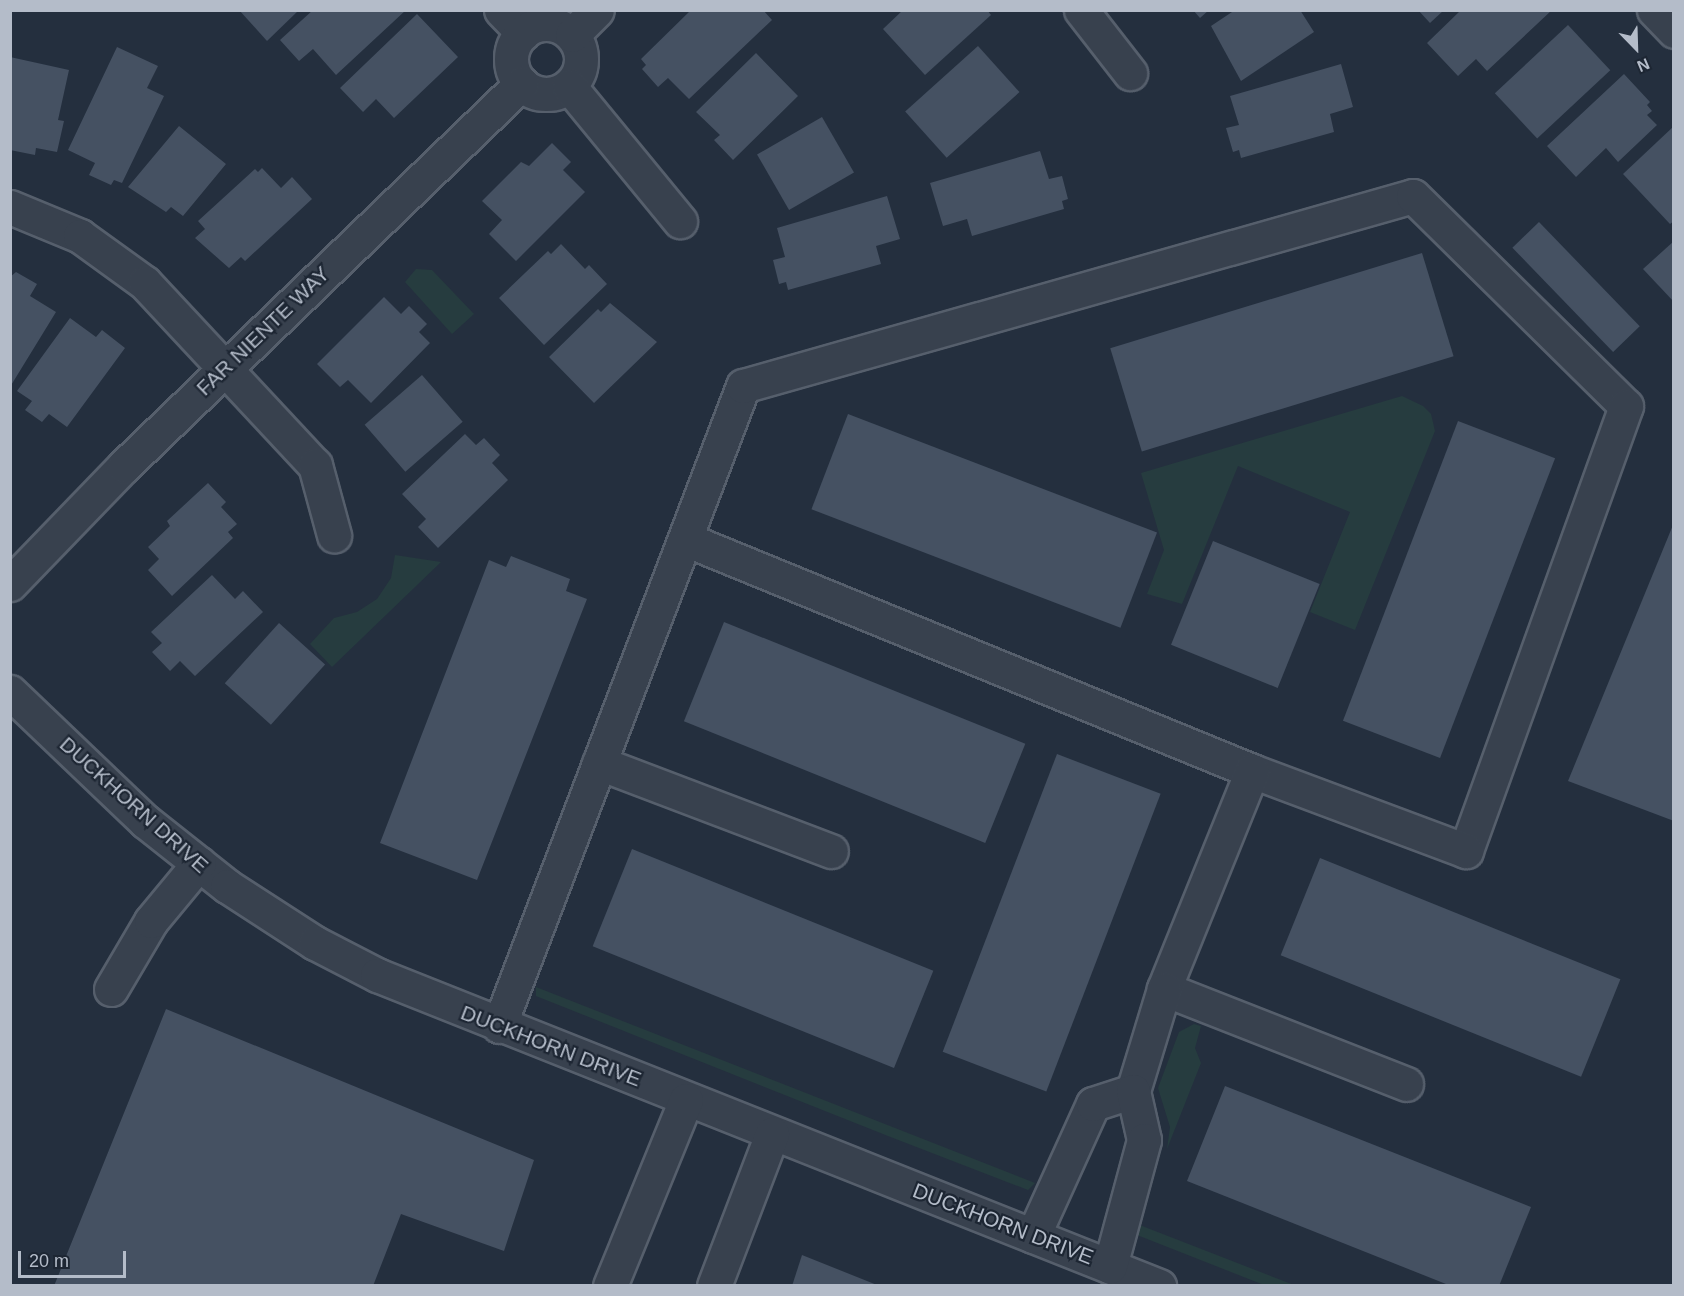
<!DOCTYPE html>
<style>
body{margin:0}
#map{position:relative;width:1684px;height:1296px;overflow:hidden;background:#242f3e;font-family:Helvetica,sans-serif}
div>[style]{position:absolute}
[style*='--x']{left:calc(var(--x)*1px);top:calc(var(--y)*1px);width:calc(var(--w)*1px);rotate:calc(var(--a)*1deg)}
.green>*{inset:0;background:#263c3f}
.building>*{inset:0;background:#455162;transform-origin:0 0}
.roads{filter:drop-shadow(2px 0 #565f6c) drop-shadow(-2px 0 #565f6c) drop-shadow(0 2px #565f6c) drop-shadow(0 -2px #565f6c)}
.minor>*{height:33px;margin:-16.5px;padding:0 16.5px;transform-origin:16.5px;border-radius:16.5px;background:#38414e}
.minor>.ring{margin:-16.5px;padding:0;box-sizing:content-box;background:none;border:33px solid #38414e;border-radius:50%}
span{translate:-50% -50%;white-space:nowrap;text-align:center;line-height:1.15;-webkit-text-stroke:4.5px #1d2633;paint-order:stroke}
.street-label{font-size:21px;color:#b4bcc9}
.frame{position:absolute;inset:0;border:12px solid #b4bcc9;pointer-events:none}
.north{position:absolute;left:1606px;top:18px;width:60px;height:60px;-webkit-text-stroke:4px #1d2633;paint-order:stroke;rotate:157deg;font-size:16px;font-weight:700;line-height:24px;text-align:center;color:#b4bcc9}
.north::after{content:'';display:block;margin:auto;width:21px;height:27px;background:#b4bcc9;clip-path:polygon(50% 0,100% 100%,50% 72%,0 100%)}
.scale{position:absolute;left:18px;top:1251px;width:108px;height:27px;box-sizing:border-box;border:3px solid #b4bcc9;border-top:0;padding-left:8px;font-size:18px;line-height:21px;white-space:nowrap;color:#b4bcc9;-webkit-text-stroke:4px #1d2633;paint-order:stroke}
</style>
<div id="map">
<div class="green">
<i style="clip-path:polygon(416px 269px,432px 270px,474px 314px,452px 334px,405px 282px)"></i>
<i style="clip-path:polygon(1402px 396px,1423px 406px,1431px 414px,1435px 431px,1355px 630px,1310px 612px,1350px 512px,1238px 466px,1182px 604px,1147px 594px,1164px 550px,1141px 473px)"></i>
<i style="clip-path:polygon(395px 555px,441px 562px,332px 667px,310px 644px,334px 618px,357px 612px,377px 599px,391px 578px)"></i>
<i style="clip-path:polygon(536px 987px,1035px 1183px,1028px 1190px,888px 1136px,536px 996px)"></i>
<i style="clip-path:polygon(1194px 1024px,1201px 1026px,1195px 1048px,1201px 1063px,1167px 1149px,1170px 1127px,1158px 1088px,1179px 1032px)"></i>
<i style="clip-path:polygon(1137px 1224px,1294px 1285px,1264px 1285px,1137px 1235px)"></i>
</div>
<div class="building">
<i style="clip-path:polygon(239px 10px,299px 10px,267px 41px)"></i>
<i style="clip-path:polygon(313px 10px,406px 10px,336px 75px,313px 49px,299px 61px,280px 40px)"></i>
<i style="clip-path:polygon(691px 10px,763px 10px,772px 20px,689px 99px,668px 78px,658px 87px,642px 69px,646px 65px,641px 59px)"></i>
<i style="clip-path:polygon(903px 10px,987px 10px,991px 15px,925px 75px,883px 29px)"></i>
<i style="clip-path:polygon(1193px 10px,1209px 10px,1200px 18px)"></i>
<i style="clip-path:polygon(1235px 10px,1300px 10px,1314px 32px,1241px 81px,1211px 26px)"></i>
<i style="clip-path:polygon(1418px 10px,1444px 10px,1430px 23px)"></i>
<i style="clip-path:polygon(1461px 10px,1552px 10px,1487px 71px,1476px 59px,1458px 76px,1427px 43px)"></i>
<i style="clip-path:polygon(417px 14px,458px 57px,394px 118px,376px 99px,363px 112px,340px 88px)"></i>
<i style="left:1568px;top:25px;width:62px;height:100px;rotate:47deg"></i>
<i style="left:978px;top:46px;width:62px;height:98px;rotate:48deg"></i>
<i style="clip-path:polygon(117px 47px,158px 66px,147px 88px,164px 96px,122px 183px,114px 180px,111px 185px,89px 175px,95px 163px,68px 150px)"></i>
<i style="clip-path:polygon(756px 53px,798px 96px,733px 160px,714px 140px,720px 135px,696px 112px)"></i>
<i style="clip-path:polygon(10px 57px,69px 70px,58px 120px,64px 121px,57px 152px,36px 148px,35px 155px,10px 150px)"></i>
<i style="clip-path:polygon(1341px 64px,1353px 107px,1330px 114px,1334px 132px,1241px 158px,1239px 150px,1233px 152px,1226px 128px,1239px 125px,1230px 96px)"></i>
<i style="clip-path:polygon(1624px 74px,1650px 102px,1647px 105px,1652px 111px,1647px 115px,1657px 125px,1618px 162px,1606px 148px,1576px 177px,1547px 146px)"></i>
<i style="left:822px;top:117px;width:64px;height:75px;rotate:60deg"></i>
<i style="clip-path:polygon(179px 126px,226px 164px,183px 216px,171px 207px,166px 212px,128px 187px)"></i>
<i style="clip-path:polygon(1674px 126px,1674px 221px,1670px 224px,1623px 174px)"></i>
<i style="clip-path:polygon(552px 143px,571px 162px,563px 170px,585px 192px,516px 261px,489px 234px,502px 220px,482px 201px,521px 162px,529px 166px)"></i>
<i style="clip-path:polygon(1040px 151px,1049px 179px,1062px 176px,1068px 199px,1062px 201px,1064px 209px,972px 236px,967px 219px,943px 226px,930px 183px)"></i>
<i style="clip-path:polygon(262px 168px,281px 188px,292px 177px,312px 199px,245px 261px,241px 257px,229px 268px,195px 238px,205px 229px,198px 221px,255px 169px,258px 172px)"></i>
<i style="clip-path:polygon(887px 196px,900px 239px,876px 246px,881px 264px,788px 290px,786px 282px,779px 284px,773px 260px,785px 257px,777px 228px)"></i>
<i style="left:1539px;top:222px;width:145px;height:37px;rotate:46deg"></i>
<i style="clip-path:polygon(1674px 241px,1674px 302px,1643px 269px)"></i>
<i style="clip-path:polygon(561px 244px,585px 269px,589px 265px,607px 284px,544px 345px,499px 298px,548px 251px,551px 254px)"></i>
<i style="left:1422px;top:253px;width:108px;height:326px;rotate:73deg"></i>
<i style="clip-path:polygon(16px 272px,37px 284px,30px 296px,56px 312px,10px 387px,10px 277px)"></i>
<i style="clip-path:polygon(384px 297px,401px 314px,409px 306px,427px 324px,419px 332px,430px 343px,371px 403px,348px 380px,340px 387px,317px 364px)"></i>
<i style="clip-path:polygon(610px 303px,657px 342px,594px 403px,549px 357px,598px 309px,601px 312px)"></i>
<i style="clip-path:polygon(70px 318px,96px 337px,102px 330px,125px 348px,67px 427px,49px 414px,42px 422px,25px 410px,32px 401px,17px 391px)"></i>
<i style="left:422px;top:375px;width:62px;height:76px;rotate:49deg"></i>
<i style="left:848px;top:414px;width:331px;height:102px;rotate:21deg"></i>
<i style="left:1458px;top:421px;width:104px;height:321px;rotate:21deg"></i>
<i style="clip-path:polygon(465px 434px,476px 445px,484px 438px,500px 455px,492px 463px,508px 480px,438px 548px,418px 527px,426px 519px,402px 494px)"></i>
<i style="clip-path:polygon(208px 483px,226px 502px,221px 507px,237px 524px,228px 532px,233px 538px,172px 596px,148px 570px,159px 559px,148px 547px,170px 526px,167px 521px)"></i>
<i style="clip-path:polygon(1673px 525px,1674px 525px,1674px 821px,1568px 781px)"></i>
<i style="left:1213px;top:541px;width:115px;height:112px;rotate:22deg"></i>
<i style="clip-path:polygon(511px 556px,570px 579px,566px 591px,587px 599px,477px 880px,380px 843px,489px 560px,506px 567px)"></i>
<i style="clip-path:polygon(212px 575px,235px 599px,243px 591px,263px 612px,195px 676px,180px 661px,170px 671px,152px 652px,162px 643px,151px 632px)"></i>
<i style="left:724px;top:622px;width:325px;height:107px;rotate:22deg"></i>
<i style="left:279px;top:623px;width:62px;height:81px;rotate:42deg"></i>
<i style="left:1057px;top:754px;width:111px;height:319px;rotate:21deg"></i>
<i style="left:632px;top:849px;width:325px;height:105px;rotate:22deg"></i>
<i style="left:1320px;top:858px;width:324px;height:105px;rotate:22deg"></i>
<i style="clip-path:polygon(166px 1009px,534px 1160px,504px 1251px,401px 1214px,373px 1286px,54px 1286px)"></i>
<i style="clip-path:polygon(1225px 1086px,1531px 1207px,1499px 1286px,1451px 1286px,1187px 1181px)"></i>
<i style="clip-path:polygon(802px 1255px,877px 1285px,877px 1286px,792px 1286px)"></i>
</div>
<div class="roads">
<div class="minor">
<i style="--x:501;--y:10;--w:32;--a:46"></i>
<i style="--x:1081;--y:10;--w:80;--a:52.1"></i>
<i style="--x:1654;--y:10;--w:29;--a:46"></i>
<i class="ring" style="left:511px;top:24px;width:37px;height:37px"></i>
<i style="--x:572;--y:35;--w:35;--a:-45"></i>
<i style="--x:569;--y:86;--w:175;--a:50.6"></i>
<i style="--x:10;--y:207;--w:76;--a:22.5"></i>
<i style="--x:80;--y:236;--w:80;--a:35.9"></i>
<i style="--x:145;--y:283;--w:249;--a:47"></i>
<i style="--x:315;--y:465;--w:73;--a:74.8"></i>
<i style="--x:685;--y:539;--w:613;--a:22.25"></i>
<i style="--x:10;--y:584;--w:164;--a:-46"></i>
<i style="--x:124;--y:466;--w:552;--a:-43.9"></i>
<i style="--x:10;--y:692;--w:187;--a:43.7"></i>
<i style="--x:145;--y:821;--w:105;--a:38.4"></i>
<i style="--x:227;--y:886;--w:105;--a:32.9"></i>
<i style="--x:315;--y:943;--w:70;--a:27.3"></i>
<i style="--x:377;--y:975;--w:842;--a:21.69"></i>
<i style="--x:599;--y:763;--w:248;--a:20.8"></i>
<i style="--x:111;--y:989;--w:79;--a:-59.5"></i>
<i style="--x:151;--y:921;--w:75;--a:-50.4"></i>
<i style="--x:1164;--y:989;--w:260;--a:21.4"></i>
<i style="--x:499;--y:1026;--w:685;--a:-69.13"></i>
<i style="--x:743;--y:386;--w:696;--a:-15.83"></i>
<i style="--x:1413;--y:196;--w:299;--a:44.6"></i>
<i style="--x:1626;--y:406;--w:473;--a:109.8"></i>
<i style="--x:1466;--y:851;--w:228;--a:-159.5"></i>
<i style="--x:1252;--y:771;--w:235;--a:112"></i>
<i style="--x:1164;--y:989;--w:107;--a:106.9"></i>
<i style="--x:1033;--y:1236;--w:145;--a:-65.6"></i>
<i style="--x:1093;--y:1104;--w:42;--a:-18"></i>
<i style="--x:1133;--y:1091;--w:50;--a:77.3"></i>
<i style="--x:1144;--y:1140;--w:131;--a:105.1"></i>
<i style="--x:610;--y:1286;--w:201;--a:-67.8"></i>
<i style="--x:714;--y:1286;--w:163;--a:-69.1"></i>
</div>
</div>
<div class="street-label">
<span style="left:263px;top:331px;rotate:-44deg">FAR NIENTE WAY</span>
<span style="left:134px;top:805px;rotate:42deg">DUCKHORN DRIVE</span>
<span style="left:551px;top:1046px;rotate:21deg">DUCKHORN DRIVE</span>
<span style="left:1003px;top:1224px;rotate:21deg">DUCKHORN DRIVE</span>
</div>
<div class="frame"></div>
<div class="north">N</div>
<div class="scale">20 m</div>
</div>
